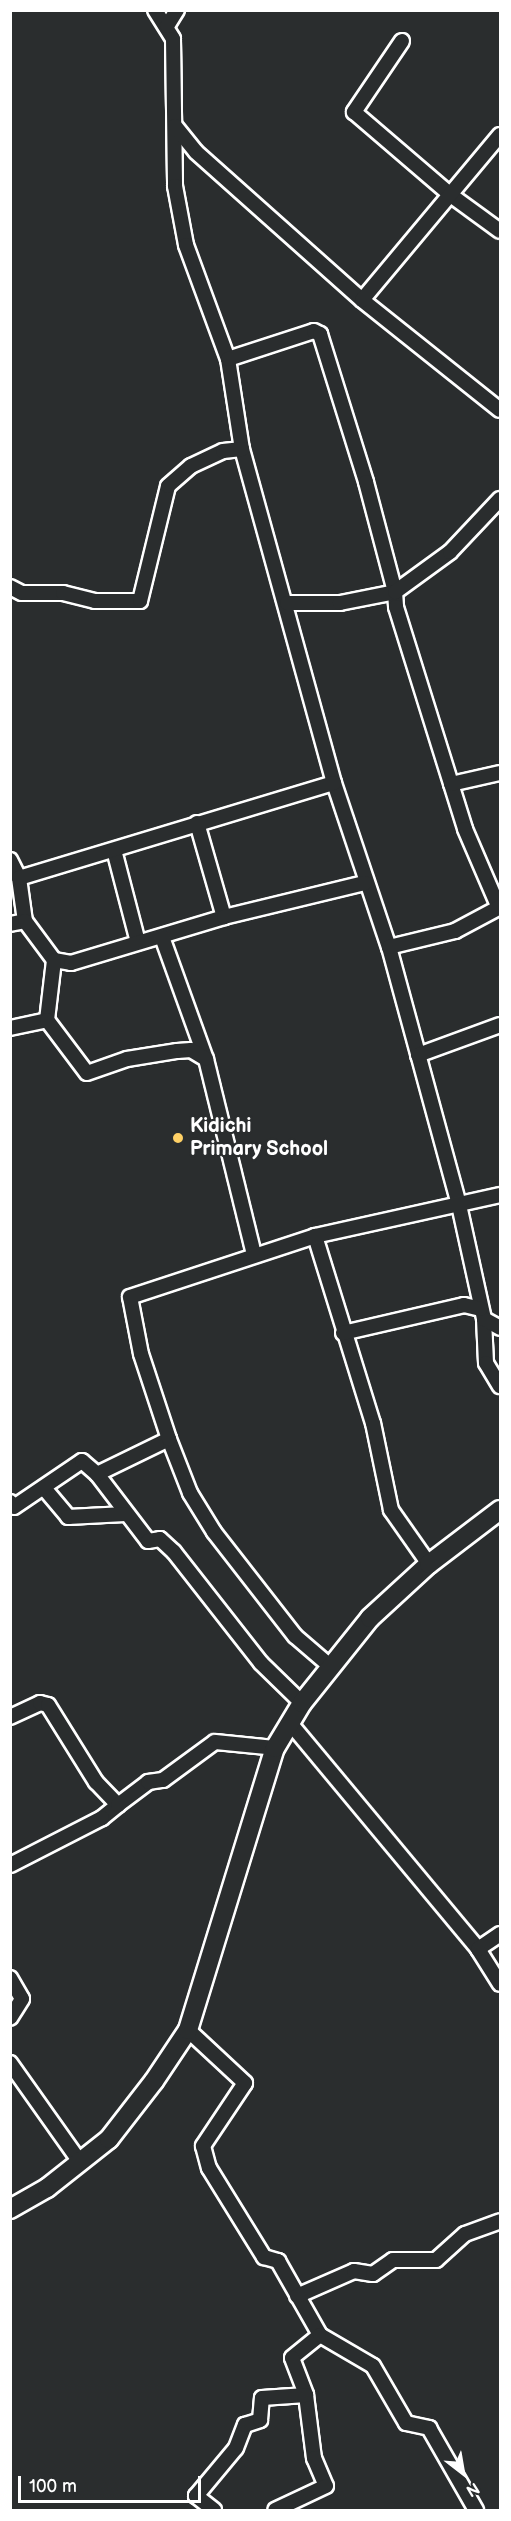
<!DOCTYPE html>
<style>
body{margin:0}
#map{position:relative;width:511px;height:2521px;overflow:hidden;background:#2a2d2e;font-family:"Balsamiq Sans",sans-serif}
div>[style]{position:absolute}
[style*='--x']{left:calc(var(--x)*1px);top:calc(var(--y)*1px);width:calc(var(--w)*1px);rotate:calc(var(--a)*1deg)}
.roads{filter:drop-shadow(2px 0 #fff) drop-shadow(-2px 0 #fff) drop-shadow(0 2px #fff) drop-shadow(0 -2px #fff)}
.street>*{height:14px;margin:-7px;padding:0 7px;transform-origin:7px;border-radius:7px;background:#2a2d2e}
.secondary>*{height:18px;margin:-9px;padding:0 9px;transform-origin:9px;border-radius:9px;background:#2a2d2e}
.dots>*{width:16px;height:16px;translate:-50% -50%;box-sizing:border-box;border:3px solid #2a2d2e;border-radius:50%}
span{translate:-50% -50%;white-space:nowrap;text-align:center;line-height:1.15;-webkit-text-stroke:4.5px #2a2d2e;paint-order:stroke}
.poi-label{font-size:20px;color:#fff;font-weight:700}
.left{translate:0 -50%;text-align:left}
.frame{position:absolute;inset:0;border:12px solid #fff;pointer-events:none}
.north{position:absolute;left:433px;top:2443px;width:60px;height:60px;-webkit-text-stroke:4px #2a2d2e;paint-order:stroke;rotate:149deg;font-size:16px;font-weight:700;line-height:24px;text-align:center;color:#fff}
.north::after{content:'';display:block;margin:auto;width:21px;height:27px;background:#fff;clip-path:polygon(50% 0,100% 100%,50% 72%,0 100%)}
.scale{position:absolute;left:18px;top:2476px;width:183px;height:27px;box-sizing:border-box;border:3px solid #fff;border-top:0;padding-left:8px;font-size:18px;line-height:21px;white-space:nowrap;color:#fff;-webkit-text-stroke:4px #2a2d2e;paint-order:stroke}
</style>
<div id="map">
<div class="roads">
<div class="street">
<i style="--x:155;--y:10;--w:34;--a:58"></i>
<i style="--x:173;--y:39;--w:147;--a:89.2"></i>
<i style="--x:175;--y:186;--w:60;--a:79.4"></i>
<i style="--x:186;--y:245;--w:121;--a:69.8"></i>
<i style="--x:228;--y:359;--w:91;--a:81.2"></i>
<i style="--x:242;--y:449;--w:346;--a:74.6"></i>
<i style="--x:334;--y:783;--w:173;--a:71.5"></i>
<i style="--x:389;--y:947;--w:267;--a:74.8"></i>
<i style="--x:459;--y:1205;--w:117;--a:77.6"></i>
<i style="--x:484;--y:1319;--w:44;--a:87.4"></i>
<i style="--x:486;--y:1363;--w:27;--a:59"></i>
<i style="--x:167;--y:26;--w:19;--a:-58"></i>
<i style="--x:402;--y:41;--w:86;--a:124.1"></i>
<i style="--x:354;--y:112;--w:129;--a:40.6"></i>
<i style="--x:452;--y:196;--w:59;--a:36.1"></i>
<i style="--x:175;--y:126;--w:33;--a:51"></i>
<i style="--x:196;--y:152;--w:222;--a:41.7"></i>
<i style="--x:362;--y:300;--w:176;--a:38.6"></i>
<i style="--x:362;--y:300;--w:215;--a:-50.1"></i>
<i style="--x:228;--y:359;--w:90;--a:-18"></i>
<i style="--x:314;--y:331;--w:7;--a:27"></i>
<i style="--x:320;--y:334;--w:155;--a:72.7"></i>
<i style="--x:366;--y:482;--w:114;--a:75.2"></i>
<i style="--x:395;--y:592;--w:15;--a:86"></i>
<i style="--x:396;--y:607;--w:232;--a:72.7"></i>
<i style="--x:465;--y:829;--w:86;--a:66.7"></i>
<i style="--x:10;--y:587;--w:13;--a:27"></i>
<i style="--x:22;--y:593;--w:41;--a:0"></i>
<i style="--x:63;--y:593;--w:33;--a:14"></i>
<i style="--x:95;--y:601;--w:45;--a:0"></i>
<i style="--x:140;--y:601;--w:118;--a:-76.3"></i>
<i style="--x:168;--y:486;--w:30;--a:-41"></i>
<i style="--x:191;--y:466;--w:35;--a:-25"></i>
<i style="--x:223;--y:451;--w:19;--a:-6"></i>
<i style="--x:287;--y:603;--w:53;--a:0"></i>
<i style="--x:340;--y:603;--w:56;--a:-11.3"></i>
<i style="--x:395;--y:592;--w:68;--a:-36"></i>
<i style="--x:450;--y:552;--w:73;--a:-46.7"></i>
<i style="--x:451;--y:784;--w:50;--a:-12.7"></i>
<i style="--x:197;--y:823;--w:98;--a:74"></i>
<i style="--x:114;--y:850;--w:95;--a:75.4"></i>
<i style="--x:10;--y:860;--w:20;--a:63"></i>
<i style="--x:19;--y:878;--w:43;--a:82.1"></i>
<i style="--x:19;--y:878;--w:329;--a:-16.8"></i>
<i style="--x:10;--y:924;--w:15;--a:-11"></i>
<i style="--x:25;--y:921;--w:49;--a:53.4"></i>
<i style="--x:54;--y:960;--w:17;--a:10"></i>
<i style="--x:71;--y:963;--w:160;--a:-16.7"></i>
<i style="--x:224;--y:917;--w:145;--a:-13.6"></i>
<i style="--x:162;--y:937;--w:130;--a:70.2"></i>
<i style="--x:206;--y:1059;--w:201;--a:76.2"></i>
<i style="--x:389;--y:947;--w:68;--a:-13.6"></i>
<i style="--x:455;--y:931;--w:51;--a:-28.1"></i>
<i style="--x:47;--y:1020;--w:60;--a:-83.3"></i>
<i style="--x:10;--y:1028;--w:38;--a:-12"></i>
<i style="--x:47;--y:1020;--w:66;--a:53"></i>
<i style="--x:87;--y:1073;--w:42;--a:-19.3"></i>
<i style="--x:127;--y:1059;--w:51;--a:-9.1"></i>
<i style="--x:177;--y:1051;--w:14;--a:-4"></i>
<i style="--x:191;--y:1050;--w:17;--a:31"></i>
<i style="--x:418;--y:1055;--w:87;--a:-20.1"></i>
<i style="--x:315;--y:1236;--w:196;--a:72.8"></i>
<i style="--x:373;--y:1423;--w:89;--a:78.3"></i>
<i style="--x:391;--y:1510;--w:66;--a:54.9"></i>
<i style="--x:484;--y:1319;--w:18;--a:29"></i>
<i style="--x:343;--y:1333;--w:124;--a:-13"></i>
<i style="--x:464;--y:1305;--w:17;--a:13"></i>
<i style="--x:169;--y:1439;--w:58;--a:68.7"></i>
<i style="--x:190;--y:1493;--w:46;--a:58.4"></i>
<i style="--x:214;--y:1532;--w:132;--a:52.1"></i>
<i style="--x:295;--y:1636;--w:48;--a:40.7"></i>
<i style="--x:97;--y:1474;--w:84;--a:52.7"></i>
<i style="--x:148;--y:1541;--w:12;--a:-9"></i>
<i style="--x:160;--y:1539;--w:19;--a:43"></i>
<i style="--x:174;--y:1552;--w:141;--a:51.9"></i>
<i style="--x:261;--y:1663;--w:57;--a:44.3"></i>
<i style="--x:44;--y:1488;--w:38;--a:50"></i>
<i style="--x:68;--y:1517;--w:57;--a:-3"></i>
<i style="--x:10;--y:1502;--w:6;--a:51"></i>
<i style="--x:14;--y:1507;--w:82;--a:-34.1"></i>
<i style="--x:82;--y:1461;--w:20;--a:41"></i>
<i style="--x:97;--y:1474;--w:80;--a:-25.9"></i>
<i style="--x:169;--y:1439;--w:89;--a:-108.2"></i>
<i style="--x:141;--y:1354;--w:58;--a:-100.9"></i>
<i style="--x:130;--y:1297;--w:195;--a:-18.2"></i>
<i style="--x:315;--y:1236;--w:189;--a:-12.5"></i>
<i style="--x:10;--y:1717;--w:33;--a:-25"></i>
<i style="--x:40;--y:1703;--w:8;--a:14"></i>
<i style="--x:48;--y:1705;--w:91;--a:58.1"></i>
<i style="--x:96;--y:1782;--w:32;--a:46"></i>
<i style="--x:118;--y:1805;--w:21;--a:141"></i>
<i style="--x:102;--y:1818;--w:103;--a:152.9"></i>
<i style="--x:290;--y:1723;--w:294;--a:50.2"></i>
<i style="--x:478;--y:1949;--w:41;--a:57.8"></i>
<i style="--x:118;--y:1805;--w:38;--a:-37"></i>
<i style="--x:148;--y:1782;--w:15;--a:-8"></i>
<i style="--x:163;--y:1780;--w:64;--a:-36.2"></i>
<i style="--x:215;--y:1742;--w:60;--a:5.7"></i>
<i style="--x:478;--y:1949;--w:27;--a:-34"></i>
<i style="--x:10;--y:1978;--w:24;--a:60"></i>
<i style="--x:22;--y:1999;--w:22;--a:122"></i>
<i style="--x:188;--y:2030;--w:78;--a:42.9"></i>
<i style="--x:245;--y:2083;--w:76;--a:123.7"></i>
<i style="--x:203;--y:2146;--w:23;--a:75"></i>
<i style="--x:209;--y:2168;--w:105;--a:58.3"></i>
<i style="--x:264;--y:2257;--w:15;--a:16"></i>
<i style="--x:278;--y:2261;--w:85;--a:60.4"></i>
<i style="--x:320;--y:2335;--w:36;--a:141"></i>
<i style="--x:292;--y:2358;--w:40;--a:69"></i>
<i style="--x:306;--y:2395;--w:64;--a:82.8"></i>
<i style="--x:314;--y:2458;--w:30;--a:67"></i>
<i style="--x:326;--y:2486;--w:56;--a:154.8"></i>
<i style="--x:10;--y:2063;--w:121;--a:54.7"></i>
<i style="--x:297;--y:2296;--w:62;--a:-23.7"></i>
<i style="--x:354;--y:2271;--w:19;--a:9"></i>
<i style="--x:373;--y:2274;--w:24;--a:-35"></i>
<i style="--x:393;--y:2260;--w:43;--a:0"></i>
<i style="--x:436;--y:2260;--w:39;--a:-42"></i>
<i style="--x:465;--y:2234;--w:37;--a:-20"></i>
<i style="--x:320;--y:2335;--w:61;--a:30.3"></i>
<i style="--x:373;--y:2366;--w:66;--a:59.9"></i>
<i style="--x:406;--y:2423;--w:24;--a:12"></i>
<i style="--x:429;--y:2428;--w:95;--a:60.2"></i>
<i style="--x:214;--y:2510;--w:23;--a:-142"></i>
<i style="--x:196;--y:2496;--w:62;--a:-50.2"></i>
<i style="--x:236;--y:2448;--w:25;--a:-69"></i>
<i style="--x:245;--y:2425;--w:16;--a:-18"></i>
<i style="--x:260;--y:2420;--w:22;--a:-85"></i>
<i style="--x:262;--y:2398;--w:44;--a:-3.9"></i>
</div>
<div class="secondary">
<i style="--x:10;--y:2209;--w:43;--a:-29.6"></i>
<i style="--x:47;--y:2188;--w:79;--a:-38.3"></i>
<i style="--x:109;--y:2139;--w:73;--a:-52.2"></i>
<i style="--x:154;--y:2081;--w:61;--a:-56.3"></i>
<i style="--x:188;--y:2030;--w:295;--a:-72.9"></i>
<i style="--x:275;--y:1748;--w:52;--a:-59"></i>
<i style="--x:302;--y:1703;--w:109;--a:-51.3"></i>
<i style="--x:370;--y:1618;--w:80;--a:-42.5"></i>
<i style="--x:429;--y:1564;--w:89;--a:-37.3"></i>
</div>
</div>
<div class="dots">
<i style="left:178px;top:1138px;background:#ffd166"></i>
</div>
<div class="poi-label">
<span class="left" style="left:190px;top:1138px">Kidichi<br>Primary School</span>
</div>
<div class="frame"></div>
<div class="north">N</div>
<div class="scale">100 m</div>
</div>
